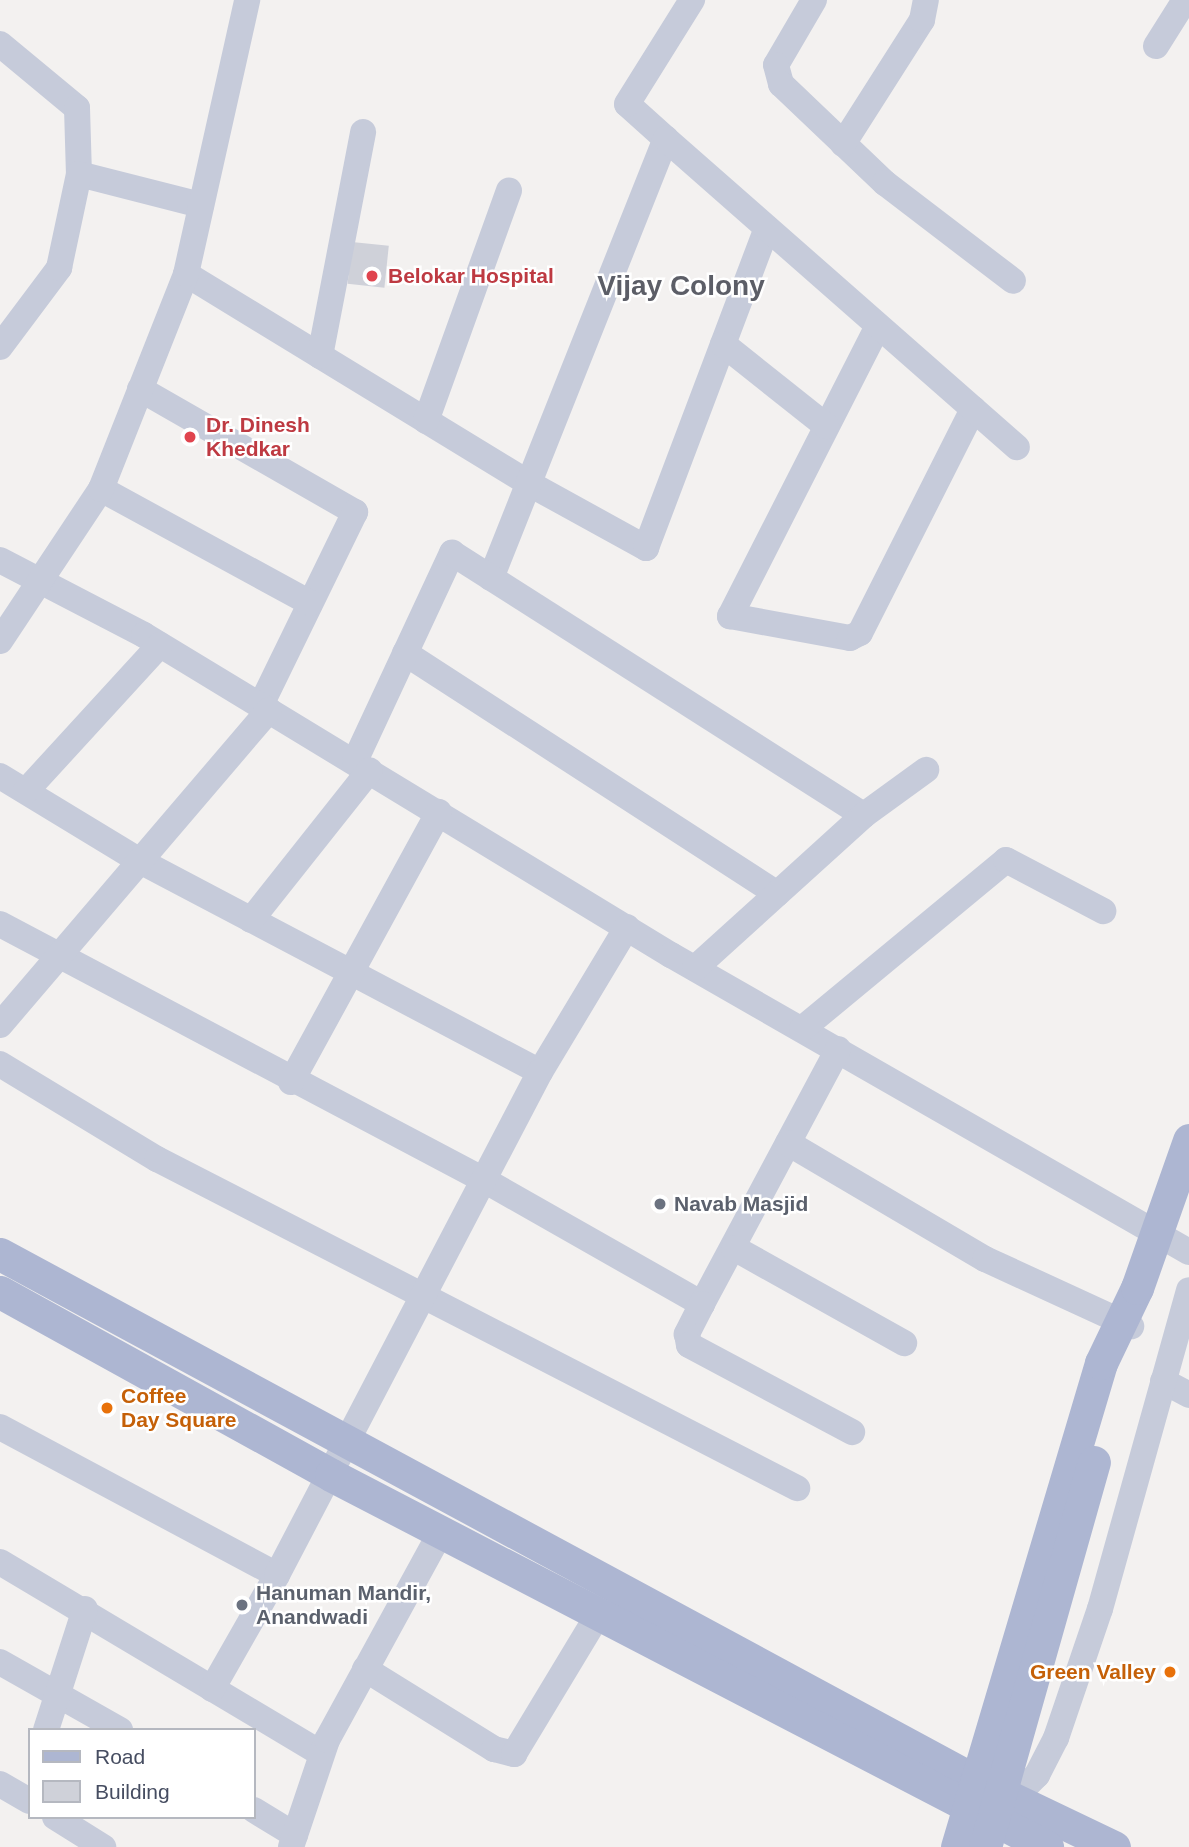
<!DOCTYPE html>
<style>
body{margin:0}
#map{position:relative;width:1189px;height:1847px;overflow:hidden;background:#f3f1f0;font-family:Helvetica,sans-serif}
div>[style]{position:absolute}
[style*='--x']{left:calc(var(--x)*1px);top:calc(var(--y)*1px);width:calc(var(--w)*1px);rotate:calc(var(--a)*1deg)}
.building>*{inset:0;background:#cfd1d9;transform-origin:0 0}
.minor>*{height:26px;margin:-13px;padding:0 13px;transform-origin:13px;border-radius:13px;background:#c6cbda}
.major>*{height:33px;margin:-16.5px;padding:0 16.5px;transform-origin:16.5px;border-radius:16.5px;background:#adb6d2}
.dots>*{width:19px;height:19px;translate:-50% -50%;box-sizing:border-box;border:4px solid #fff;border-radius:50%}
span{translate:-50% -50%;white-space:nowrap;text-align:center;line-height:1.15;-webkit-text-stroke:5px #fff;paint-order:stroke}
.health-label{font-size:21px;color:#be3a42;font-weight:700}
.left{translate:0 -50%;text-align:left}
.worship-label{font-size:21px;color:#5b616d;font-weight:700}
.food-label{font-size:21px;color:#c56008;font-weight:700}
.right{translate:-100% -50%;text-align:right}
.district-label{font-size:28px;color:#5c5e67;font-weight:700}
.legend{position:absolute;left:28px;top:1728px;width:228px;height:91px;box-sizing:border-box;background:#fff;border:2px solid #b5b8c0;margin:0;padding:9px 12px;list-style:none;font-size:21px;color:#464d61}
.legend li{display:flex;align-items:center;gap:14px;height:35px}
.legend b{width:35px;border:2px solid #b5b8c0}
</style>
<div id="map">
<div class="building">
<i style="left:352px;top:242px;width:37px;height:42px;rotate:6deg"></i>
</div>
<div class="minor">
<i style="--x:814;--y:0;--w:75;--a:120.3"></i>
<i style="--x:776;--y:65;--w:20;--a:75"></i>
<i style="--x:781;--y:84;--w:144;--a:43.6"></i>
<i style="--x:885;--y:183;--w:161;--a:37.4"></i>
<i style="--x:0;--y:44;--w:100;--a:39.7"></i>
<i style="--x:77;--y:108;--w:66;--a:88.3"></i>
<i style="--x:79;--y:174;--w:126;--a:14.3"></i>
<i style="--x:1156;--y:46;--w:54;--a:-57.8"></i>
<i style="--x:666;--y:139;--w:52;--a:-138.1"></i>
<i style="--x:627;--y:104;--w:123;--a:-58"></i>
<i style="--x:843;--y:144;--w:147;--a:-57.5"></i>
<i style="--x:922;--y:20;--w:20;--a:-79"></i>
<i style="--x:186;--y:274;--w:401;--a:31.4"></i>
<i style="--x:528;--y:483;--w:135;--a:28.8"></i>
<i style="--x:646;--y:548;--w:342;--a:-69.3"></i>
<i style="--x:878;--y:326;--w:326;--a:117"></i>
<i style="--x:730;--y:616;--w:122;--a:10.4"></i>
<i style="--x:850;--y:638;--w:11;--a:-27"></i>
<i style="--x:860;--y:633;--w:251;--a:-63.2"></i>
<i style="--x:723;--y:344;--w:132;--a:38.5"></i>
<i style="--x:0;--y:347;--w:99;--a:-53.2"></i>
<i style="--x:59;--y:268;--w:96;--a:-78"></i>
<i style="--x:320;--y:356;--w:228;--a:-79.1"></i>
<i style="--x:140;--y:389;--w:248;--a:29.8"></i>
<i style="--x:355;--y:512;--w:215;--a:116"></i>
<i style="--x:426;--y:421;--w:245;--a:-70.2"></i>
<i style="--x:101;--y:489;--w:238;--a:28.6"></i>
<i style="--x:0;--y:560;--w:162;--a:27.5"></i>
<i style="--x:144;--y:635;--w:617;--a:31.27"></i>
<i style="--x:671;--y:955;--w:597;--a:29.83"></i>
<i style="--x:491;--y:578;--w:473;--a:-68.3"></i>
<i style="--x:666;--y:139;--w:467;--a:41.3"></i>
<i style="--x:0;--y:641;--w:182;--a:-56.4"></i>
<i style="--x:101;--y:489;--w:231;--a:-68.4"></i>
<i style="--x:186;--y:274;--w:281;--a:-77.4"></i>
<i style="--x:405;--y:653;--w:443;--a:32.9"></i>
<i style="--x:355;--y:761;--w:230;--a:-65"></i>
<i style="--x:452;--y:553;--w:488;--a:32.5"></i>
<i style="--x:864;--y:815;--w:228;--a:137.8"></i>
<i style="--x:0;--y:776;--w:164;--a:31.3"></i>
<i style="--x:140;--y:861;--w:452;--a:27.8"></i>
<i style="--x:540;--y:1072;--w:169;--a:-59"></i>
<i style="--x:26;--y:791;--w:198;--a:-47.5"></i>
<i style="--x:864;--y:815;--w:77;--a:-36"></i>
<i style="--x:251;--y:920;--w:191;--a:-51.6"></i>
<i style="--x:0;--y:924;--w:548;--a:27.88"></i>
<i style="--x:484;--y:1180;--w:251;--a:29.6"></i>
<i style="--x:702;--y:1304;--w:289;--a:-61.9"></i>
<i style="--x:0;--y:1025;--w:414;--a:-49.5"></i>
<i style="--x:802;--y:1029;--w:265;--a:-39.6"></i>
<i style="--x:1006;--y:860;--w:110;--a:27.7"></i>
<i style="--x:0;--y:1064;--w:184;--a:31.2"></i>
<i style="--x:157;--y:1159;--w:720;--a:27.21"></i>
<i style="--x:291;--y:1082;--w:308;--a:-61.3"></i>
<i style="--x:788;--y:1143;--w:229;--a:30.5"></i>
<i style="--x:985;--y:1259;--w:161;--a:24.7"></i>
<i style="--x:734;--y:1248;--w:195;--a:29.2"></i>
<i style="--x:702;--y:1304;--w:34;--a:117"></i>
<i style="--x:687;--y:1334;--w:11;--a:80"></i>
<i style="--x:689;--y:1345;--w:185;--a:28.1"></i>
<i style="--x:1163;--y:1381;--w:30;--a:28"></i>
<i style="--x:0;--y:1427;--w:314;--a:28.1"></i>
<i style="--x:0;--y:1562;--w:373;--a:30.8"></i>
<i style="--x:0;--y:1662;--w:138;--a:29.5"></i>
<i style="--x:365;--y:1669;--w:152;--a:31.8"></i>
<i style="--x:494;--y:1749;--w:21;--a:14"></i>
<i style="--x:514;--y:1754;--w:165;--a:-58.9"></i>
<i style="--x:212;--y:1689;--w:131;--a:-60.3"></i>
<i style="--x:277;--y:1575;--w:568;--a:-62.4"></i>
<i style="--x:46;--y:1730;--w:127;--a:-72.1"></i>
<i style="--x:0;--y:1784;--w:34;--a:30"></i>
<i style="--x:1016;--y:1796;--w:30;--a:-45"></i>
<i style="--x:1037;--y:1775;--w:42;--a:-62.8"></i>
<i style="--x:1056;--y:1738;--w:136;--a:-71.2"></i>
<i style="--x:1100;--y:1609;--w:331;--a:-74.4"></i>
<i style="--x:254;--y:1810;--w:48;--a:31.4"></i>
<i style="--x:55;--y:1817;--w:57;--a:32"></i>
<i style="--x:291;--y:1847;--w:113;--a:-71.4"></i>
<i style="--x:327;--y:1740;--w:237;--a:-61.3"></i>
</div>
<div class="major">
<i style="--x:0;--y:1254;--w:1109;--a:28.37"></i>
<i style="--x:976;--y:1781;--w:153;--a:25.6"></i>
<i style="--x:0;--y:1292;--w:378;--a:28.9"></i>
<i style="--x:331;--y:1475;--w:807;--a:27.45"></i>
<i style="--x:957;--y:1847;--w:505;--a:-73.43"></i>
<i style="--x:1101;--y:1363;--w:83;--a:-64.4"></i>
<i style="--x:1137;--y:1288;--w:157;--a:-70.6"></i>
<i style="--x:985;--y:1847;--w:400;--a:-74.2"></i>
</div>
<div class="dots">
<i style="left:372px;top:276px;background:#e0444e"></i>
<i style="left:190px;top:437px;background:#e0444e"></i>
<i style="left:660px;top:1204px;background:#6b7280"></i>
<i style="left:107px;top:1408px;background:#e8710a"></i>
<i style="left:242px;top:1605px;background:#6b7280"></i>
<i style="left:1170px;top:1672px;background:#e8710a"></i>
</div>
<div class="health-label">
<span class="left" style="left:388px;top:276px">Belokar Hospital</span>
<span class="left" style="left:206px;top:437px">Dr. Dinesh<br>Khedkar</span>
</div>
<div class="worship-label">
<span class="left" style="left:674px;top:1204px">Navab Masjid</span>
<span class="left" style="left:256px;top:1605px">Hanuman Mandir,<br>Anandwadi</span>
</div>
<div class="food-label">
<span class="left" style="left:121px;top:1408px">Coffee<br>Day Square</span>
<span class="right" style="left:1156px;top:1672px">Green Valley</span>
</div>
<div class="district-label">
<span style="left:681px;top:286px">Vijay Colony</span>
</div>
<ul class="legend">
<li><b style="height:9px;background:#adb6d2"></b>Road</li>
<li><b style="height:19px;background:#cfd1d9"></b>Building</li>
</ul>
</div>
